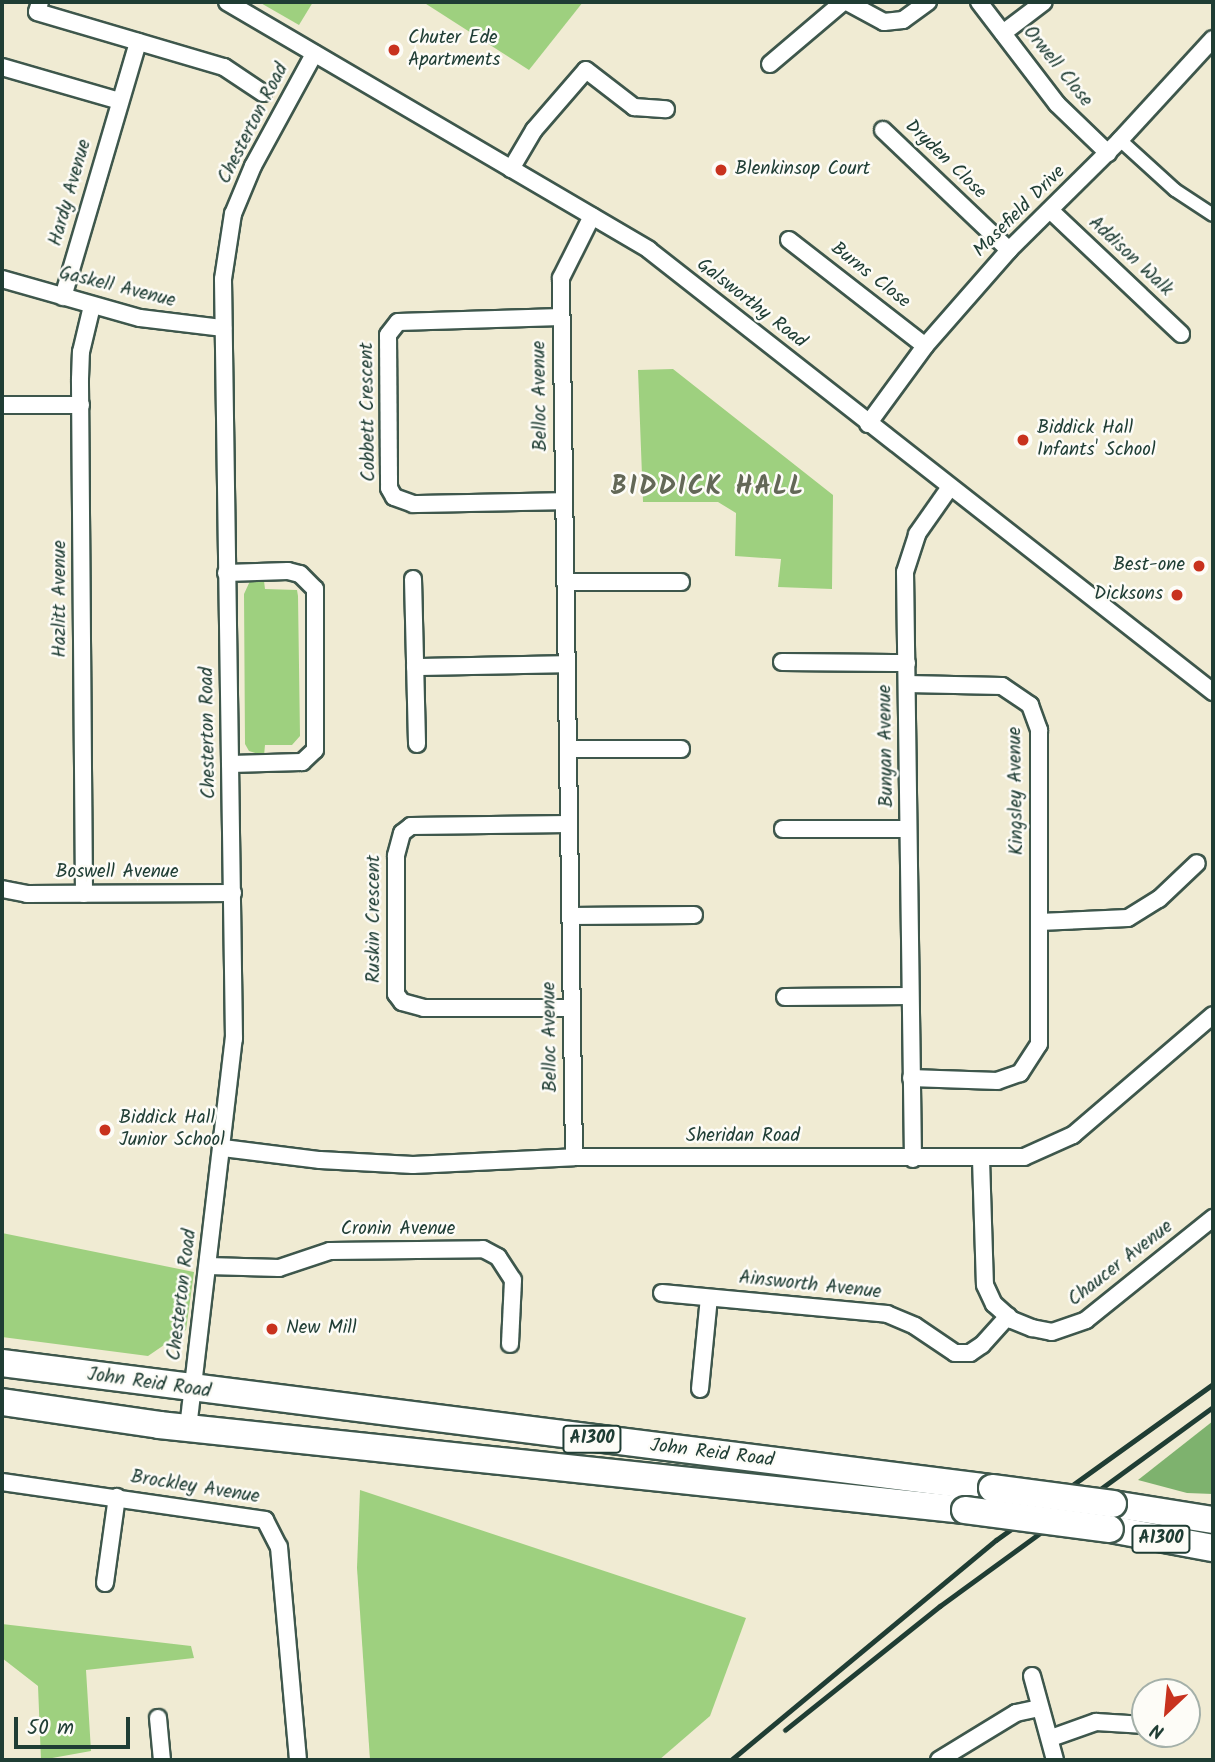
<!DOCTYPE html>
<style>
body{margin:0}
#map{position:relative;width:1215px;height:1762px;overflow:hidden;background:#f0ebd3;font-family:Kalam,sans-serif}
div>[style]{position:absolute}
[style*='--x']{left:calc(var(--x)*1px);top:calc(var(--y)*1px);width:calc(var(--w)*1px);rotate:calc(var(--a)*1deg)}
.green>*{inset:0;background:#9ed07f}
.forest>*{inset:0;background:#7eb26e}
.roads{filter:drop-shadow(2px 0 #3e574c) drop-shadow(-2px 0 #3e574c) drop-shadow(0 2px #3e574c) drop-shadow(0 -2px #3e574c)}
.pedestrian>*{height:12px;margin:-6px;padding:0 6px;transform-origin:6px;border-radius:6px;background:#fff}
.minor>*{height:16px;margin:-8px;padding:0 8px;transform-origin:8px;border-radius:8px;background:#fff}
.trunk>*{height:26px;margin:-13px;padding:0 13px;transform-origin:13px;border-radius:13px;background:#fff}
.rail>*{height:4.5px;margin:-2.25px;padding:0 2.25px;transform-origin:2.25px;border-radius:2.25px;background:#1f3d34}
.bridges{filter:drop-shadow(2px 0 #3e574c) drop-shadow(-2px 0 #3e574c) drop-shadow(0 2px #3e574c) drop-shadow(0 -2px #3e574c)}
.trunk-bridge>*{height:26px;margin:-13px;padding:0 13px;transform-origin:13px;border-radius:13px;background:#fff}
.dots>*{width:19px;height:19px;translate:-50% -50%;box-sizing:border-box;border:4px solid #fdfcf7;border-radius:50%}
span{translate:-50% -50%;white-space:nowrap;text-align:center;line-height:1.15;-webkit-text-stroke:5px #fdfcf7;paint-order:stroke}
.shield-label span{padding:2px 5px;background:#fdfcf7;border:2px solid;border-radius:5px;-webkit-text-stroke-width:0}
.shield-label{font-size:18px;color:#1f3d34;font-weight:700}
.poi-label{font-size:19px;color:#1f3d34}
.left{translate:0 -50%;text-align:left}
.right{translate:-100% -50%;text-align:right}
.street-label{font-size:19px;color:#1f3d34}
.district-label{font-size:26px;color:#636857;font-weight:700;letter-spacing:2px}
.frame{position:absolute;inset:0;border:4px solid #1f3d34;pointer-events:none}
.north{position:absolute;left:1131px;top:1678px;width:70px;height:70px;box-sizing:border-box;background:#fdfcf7;border:2px solid #a4b0a9;border-radius:50%;rotate:206deg;font-size:19px;font-weight:700;line-height:28px;text-align:center;color:#1f3d34}
.north::after{content:'';display:block;margin:auto;width:24px;height:32px;background:#c8321e;clip-path:polygon(50% 0,100% 100%,50% 72%,0 100%)}
.scale{position:absolute;left:14px;top:1717px;width:116px;height:32px;box-sizing:border-box;border:4px solid #1f3d34;border-top:0;padding-left:9px;font-size:21px;line-height:24px;white-space:nowrap;color:#1f3d34;-webkit-text-stroke:5px #fdfcf7;paint-order:stroke}
</style>
<div id="map">
<div class="green">
<i style="clip-path:polygon(259px 2px,313px 2px,299px 25px)"></i>
<i style="clip-path:polygon(423px 2px,583px 2px,529px 70px)"></i>
<i style="clip-path:polygon(673px 369px,833px 495px,832px 589px,778px 587px,781px 559px,735px 556px,736px 513px,718px 502px,643px 502px,638px 370px)"></i>
<i style="clip-path:polygon(250px 581px,264px 581px,265px 589px,297px 590px,298px 596px,300px 736px,292px 745px,265px 745px,264px 756px,249px 751px,245px 744px,244px 594px)"></i>
<i style="clip-path:polygon(2px 1233px,194px 1272px,186px 1330px,148px 1356px,2px 1337px)"></i>
<i style="clip-path:polygon(360px 1490px,746px 1618px,710px 1716px,659px 1760px,370px 1760px,357px 1568px)"></i>
<i style="clip-path:polygon(2px 1624px,191px 1646px,194px 1658px,86px 1670px,91px 1751px,41px 1760px,38px 1686px,2px 1658px)"></i>
</div>
<div class="forest">
<i style="clip-path:polygon(1213px 1421px,1213px 1494px,1187px 1493px,1138px 1480px)"></i>
</div>
<div class="roads">
<div class="pedestrian">
<i style="--x:1120;--y:140;--w:74;--a:42.3"></i>
<i style="--x:1175;--y:190;--w:45;--a:33.3"></i>
</div>
<div class="minor">
<i style="--x:40;--y:2;--w:10;--a:107"></i>
<i style="--x:37;--y:12;--w:195;--a:16.4"></i>
<i style="--x:224;--y:67;--w:47;--a:33.7"></i>
<i style="--x:227;--y:2;--w:489;--a:30.4"></i>
<i style="--x:649;--y:250;--w:717;--a:38.09"></i>
<i style="--x:847;--y:2;--w:42;--a:28.4"></i>
<i style="--x:884;--y:22;--w:19;--a:-6"></i>
<i style="--x:903;--y:20;--w:31;--a:-36"></i>
<i style="--x:979;--y:2;--w:128;--a:52.6"></i>
<i style="--x:1057;--y:104;--w:71;--a:43.9"></i>
<i style="--x:1003;--y:33;--w:51;--a:-37.1"></i>
<i style="--x:770;--y:64;--w:96;--a:-40.3"></i>
<i style="--x:2;--y:67;--w:123;--a:16.1"></i>
<i style="--x:883;--y:130;--w:174;--a:43.6"></i>
<i style="--x:511;--y:169;--w:45;--a:-59.5"></i>
<i style="--x:534;--y:130;--w:79;--a:-49.1"></i>
<i style="--x:586;--y:70;--w:61;--a:37.6"></i>
<i style="--x:634;--y:107;--w:32;--a:4"></i>
<i style="--x:1051;--y:211;--w:179;--a:43.4"></i>
<i style="--x:789;--y:240;--w:172;--a:37.9"></i>
<i style="--x:2;--y:279;--w:143;--a:15.8"></i>
<i style="--x:140;--y:318;--w:84;--a:6.9"></i>
<i style="--x:63;--y:297;--w:266;--a:-73.6"></i>
<i style="--x:561;--y:317;--w:163;--a:178.2"></i>
<i style="--x:398;--y:322;--w:16;--a:128"></i>
<i style="--x:388;--y:335;--w:153;--a:89.6"></i>
<i style="--x:389;--y:488;--w:10;--a:61"></i>
<i style="--x:394;--y:497;--w:20;--a:20"></i>
<i style="--x:413;--y:504;--w:151;--a:-1.1"></i>
<i style="--x:2;--y:405;--w:79;--a:0"></i>
<i style="--x:868;--y:424;--w:97;--a:-53.8"></i>
<i style="--x:925;--y:346;--w:128;--a:-48.8"></i>
<i style="--x:1009;--y:250;--w:156;--a:-44.7"></i>
<i style="--x:1120;--y:140;--w:137;--a:-47.4"></i>
<i style="--x:226;--y:573;--w:62;--a:-1.8"></i>
<i style="--x:288;--y:571;--w:12;--a:14"></i>
<i style="--x:300;--y:574;--w:21;--a:45"></i>
<i style="--x:315;--y:589;--w:161;--a:90"></i>
<i style="--x:315;--y:750;--w:18;--a:137"></i>
<i style="--x:302;--y:762;--w:72;--a:178.4"></i>
<i style="--x:413;--y:579;--w:165;--a:88.6"></i>
<i style="--x:565;--y:582;--w:116;--a:0"></i>
<i style="--x:782;--y:662;--w:125;--a:0.5"></i>
<i style="--x:415;--y:667;--w:152;--a:-1.1"></i>
<i style="--x:907;--y:684;--w:95;--a:1.2"></i>
<i style="--x:1002;--y:686;--w:34;--a:34"></i>
<i style="--x:1030;--y:705;--w:27;--a:70"></i>
<i style="--x:1039;--y:730;--w:314;--a:90"></i>
<i style="--x:1039;--y:1044;--w:35;--a:123"></i>
<i style="--x:1020;--y:1073;--w:24;--a:161"></i>
<i style="--x:997;--y:1081;--w:86;--a:-178"></i>
<i style="--x:568;--y:749;--w:113;--a:0"></i>
<i style="--x:569;--y:824;--w:158;--a:179.3"></i>
<i style="--x:411;--y:826;--w:11;--a:142"></i>
<i style="--x:402;--y:833;--w:24;--a:105"></i>
<i style="--x:396;--y:856;--w:138;--a:90"></i>
<i style="--x:396;--y:994;--w:10;--a:53"></i>
<i style="--x:402;--y:1002;--w:23;--a:15"></i>
<i style="--x:424;--y:1008;--w:148;--a:0"></i>
<i style="--x:783;--y:829;--w:125;--a:0"></i>
<i style="--x:2;--y:889;--w:25;--a:11"></i>
<i style="--x:27;--y:894;--w:206;--a:-0.3"></i>
<i style="--x:84;--y:894;--w:515;--a:-90.45"></i>
<i style="--x:80;--y:379;--w:27;--a:-88"></i>
<i style="--x:81;--y:352;--w:47;--a:-76.6"></i>
<i style="--x:571;--y:916;--w:123;--a:-0.5"></i>
<i style="--x:1039;--y:922;--w:89;--a:-2.6"></i>
<i style="--x:1128;--y:918;--w:36;--a:-32"></i>
<i style="--x:1159;--y:899;--w:52;--a:-43.5"></i>
<i style="--x:785;--y:997;--w:125;--a:-0.5"></i>
<i style="--x:223;--y:1148;--w:98;--a:7.1"></i>
<i style="--x:320;--y:1160;--w:93;--a:3.1"></i>
<i style="--x:413;--y:1165;--w:161;--a:-2.8"></i>
<i style="--x:574;--y:1157;--w:450;--a:0"></i>
<i style="--x:1024;--y:1157;--w:54;--a:-24.2"></i>
<i style="--x:1073;--y:1135;--w:184;--a:-40.6"></i>
<i style="--x:574;--y:1157;--w:879;--a:-90.85"></i>
<i style="--x:561;--y:278;--w:69;--a:-63.4"></i>
<i style="--x:913;--y:1159;--w:587;--a:-90.78"></i>
<i style="--x:905;--y:572;--w:40;--a:-72"></i>
<i style="--x:917;--y:534;--w:57;--a:-54.9"></i>
<i style="--x:981;--y:1159;--w:126;--a:88.2"></i>
<i style="--x:985;--y:1285;--w:21;--a:65"></i>
<i style="--x:994;--y:1304;--w:24;--a:42"></i>
<i style="--x:1012;--y:1320;--w:22;--a:22"></i>
<i style="--x:1032;--y:1328;--w:20;--a:11"></i>
<i style="--x:1052;--y:1332;--w:36;--a:-19"></i>
<i style="--x:1086;--y:1320;--w:163;--a:-38.8"></i>
<i style="--x:208;--y:1266;--w:71;--a:1.6"></i>
<i style="--x:279;--y:1268;--w:54;--a:-18.4"></i>
<i style="--x:330;--y:1251;--w:153;--a:-0.7"></i>
<i style="--x:483;--y:1249;--w:17;--a:28"></i>
<i style="--x:498;--y:1257;--w:27;--a:57"></i>
<i style="--x:513;--y:1280;--w:64;--a:92.7"></i>
<i style="--x:662;--y:1293;--w:226;--a:5.3"></i>
<i style="--x:887;--y:1314;--w:30;--a:23"></i>
<i style="--x:915;--y:1326;--w:48;--a:34"></i>
<i style="--x:955;--y:1353;--w:15;--a:0"></i>
<i style="--x:970;--y:1353;--w:14;--a:-34"></i>
<i style="--x:982;--y:1345;--w:39;--a:-48"></i>
<i style="--x:700;--y:1389;--w:91;--a:-84.4"></i>
<i style="--x:188;--y:1428;--w:392;--a:-83.3"></i>
<i style="--x:234;--y:1039;--w:760;--a:-90.83"></i>
<i style="--x:223;--y:279;--w:66;--a:-81.3"></i>
<i style="--x:233;--y:214;--w:52;--a:-67.4"></i>
<i style="--x:253;--y:166;--w:128;--a:-61.4"></i>
<i style="--x:2;--y:1482;--w:266;--a:8.2"></i>
<i style="--x:265;--y:1520;--w:30;--a:63"></i>
<i style="--x:279;--y:1547;--w:214;--a:84.9"></i>
<i style="--x:105;--y:1583;--w:87;--a:-82.1"></i>
<i style="--x:1032;--y:1676;--w:87;--a:74.7"></i>
<i style="--x:158;--y:1718;--w:42;--a:84.6"></i>
<i style="--x:1051;--y:1738;--w:48;--a:-19.6"></i>
<i style="--x:1096;--y:1722;--w:49;--a:3.5"></i>
<i style="--x:939;--y:1760;--w:90;--a:-31.4"></i>
<i style="--x:1016;--y:1713;--w:24;--a:-12"></i>
</div>
<div class="trunk">
<i style="--x:2;--y:1363;--w:998;--a:7.2"></i>
<i style="--x:2;--y:1402;--w:159;--a:8.3"></i>
<i style="--x:159;--y:1425;--w:810;--a:6.02"></i>
<i style="--x:1113;--y:1504;--w:101;--a:9.1"></i>
<i style="--x:1110;--y:1529;--w:105;--a:10.5"></i>
</div>
</div>
<div class="rail">
<i style="--x:785;--y:1730;--w:198;--a:-38.7"></i>
<i style="--x:940;--y:1606;--w:338;--a:-36.1"></i>
<i style="--x:731;--y:1760;--w:344;--a:-39.7"></i>
<i style="--x:996;--y:1540;--w:267;--a:-35.7"></i>
</div>
<div class="bridges">
<div class="trunk-bridge">
<i style="--x:992;--y:1488;--w:122;--a:7.5"></i>
<i style="--x:965;--y:1510;--w:146;--a:7.5"></i>
</div>
</div>
<div class="dots">
<i style="left:394px;top:50px;background:#c8321e"></i>
<i style="left:721px;top:170px;background:#c8321e"></i>
<i style="left:1023px;top:440px;background:#c8321e"></i>
<i style="left:1199px;top:566px;background:#c8321e"></i>
<i style="left:1177px;top:595px;background:#c8321e"></i>
<i style="left:105px;top:1130px;background:#c8321e"></i>
<i style="left:272px;top:1329px;background:#c8321e"></i>
</div>
<div class="shield-label">
<span style="left:592px;top:1439px">A1300</span>
<span style="left:1161px;top:1539px">A1300</span>
</div>
<div class="poi-label">
<span class="left" style="left:408px;top:50px">Chuter Ede<br>Apartments</span>
<span class="left" style="left:735px;top:170px">Blenkinsop Court</span>
<span class="left" style="left:1037px;top:440px">Biddick Hall<br>Infants' School</span>
<span class="right" style="left:1185px;top:566px">Best-one</span>
<span class="right" style="left:1163px;top:595px">Dicksons</span>
<span class="left" style="left:119px;top:1130px">Biddick Hall<br>Junior School</span>
<span class="left" style="left:286px;top:1329px">New Mill</span>
</div>
<div class="street-label">
<span style="left:1057px;top:67px;rotate:51deg">Orwell Close</span>
<span style="left:254px;top:124px;rotate:-63deg">Chesterton Road</span>
<span style="left:945px;top:160px;rotate:44deg">Dryden Close</span>
<span style="left:71px;top:193px;rotate:-74deg">Hardy Avenue</span>
<span style="left:1020px;top:212px;rotate:-45deg">Masefield Drive</span>
<span style="left:1130px;top:257px;rotate:43deg">Addison Walk</span>
<span style="left:870px;top:276px;rotate:38deg">Burns Close</span>
<span style="left:117px;top:288px;rotate:14deg">Gaskell Avenue</span>
<span style="left:751px;top:304px;rotate:38deg">Galsworthy Road</span>
<span style="left:541px;top:396px;rotate:-91deg">Belloc Avenue</span>
<span style="left:369px;top:412px;rotate:-91deg">Cobbett Crescent</span>
<span style="left:61px;top:599px;rotate:-90deg">Hazlitt Avenue</span>
<span style="left:209px;top:733px;rotate:-91deg">Chesterton Road</span>
<span style="left:887px;top:746px;rotate:-91deg">Bunyan Avenue</span>
<span style="left:1017px;top:791px;rotate:-91deg">Kingsley Avenue</span>
<span style="left:117px;top:873px">Boswell Avenue</span>
<span style="left:375px;top:919px;rotate:-90deg">Ruskin Crescent</span>
<span style="left:551px;top:1037px;rotate:-91deg">Belloc Avenue</span>
<span style="left:743px;top:1137px">Sheridan Road</span>
<span style="left:398px;top:1230px">Cronin Avenue</span>
<span style="left:1121px;top:1264px;rotate:-38deg">Chaucer Avenue</span>
<span style="left:810px;top:1286px;rotate:6deg">Ainsworth Avenue</span>
<span style="left:183px;top:1295px;rotate:-83deg">Chesterton Road</span>
<span style="left:149px;top:1384px;rotate:8deg">John Reid Road</span>
<span style="left:712px;top:1454px;rotate:7deg">John Reid Road</span>
<span style="left:195px;top:1488px;rotate:9deg">Brockley Avenue</span>
</div>
<div class="district-label">
<span style="left:708px;top:488px">BIDDICK HALL</span>
</div>
<div class="frame"></div>
<div class="north">N</div>
<div class="scale">50 m</div>
</div>
